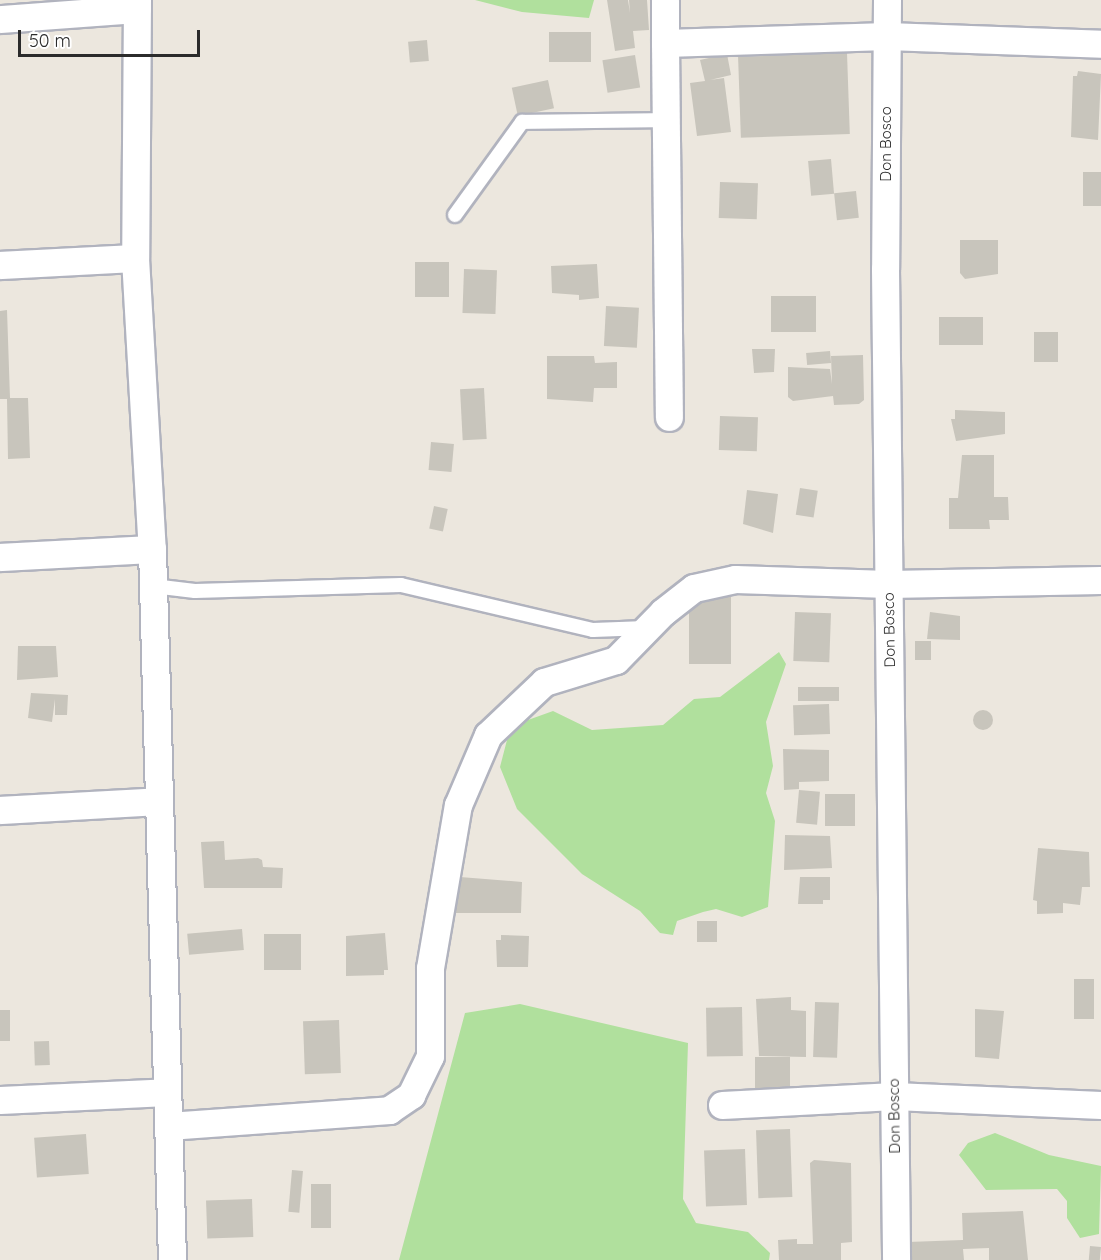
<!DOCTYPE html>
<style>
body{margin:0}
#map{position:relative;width:1101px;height:1260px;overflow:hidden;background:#ece7de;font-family:Quicksand,sans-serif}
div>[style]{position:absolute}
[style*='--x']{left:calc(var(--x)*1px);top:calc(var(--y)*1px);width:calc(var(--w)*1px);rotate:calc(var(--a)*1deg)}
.green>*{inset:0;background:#b0e09d}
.building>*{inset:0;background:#c8c5bc;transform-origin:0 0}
.round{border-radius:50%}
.roads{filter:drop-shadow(2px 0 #b1b3be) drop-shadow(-2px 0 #b1b3be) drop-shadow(0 2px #b1b3be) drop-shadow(0 -2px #b1b3be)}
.lane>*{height:14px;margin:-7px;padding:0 7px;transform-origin:7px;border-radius:7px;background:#fff}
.street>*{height:27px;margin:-13.5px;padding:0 13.5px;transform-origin:13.5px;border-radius:13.5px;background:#fff}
span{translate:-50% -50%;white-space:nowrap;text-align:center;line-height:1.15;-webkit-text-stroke:4.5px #fff;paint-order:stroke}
.street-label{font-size:15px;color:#2b2b2b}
.scale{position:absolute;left:18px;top:30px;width:182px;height:27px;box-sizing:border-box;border:3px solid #2b2b2b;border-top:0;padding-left:8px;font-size:18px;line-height:21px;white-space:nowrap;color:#2b2b2b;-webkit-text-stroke:4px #fff;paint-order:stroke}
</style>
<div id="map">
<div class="green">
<i style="clip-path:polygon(475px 0,594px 0,589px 18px,522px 12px)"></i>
<i style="clip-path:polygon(779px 652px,786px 664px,766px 722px,773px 766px,766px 793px,775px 821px,768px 907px,742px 917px,716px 909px,703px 912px,677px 921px,673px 935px,660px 933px,640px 911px,582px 874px,517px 809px,500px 767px,507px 740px,528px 720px,553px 711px,592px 730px,663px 725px,694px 699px,720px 697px)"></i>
<i style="clip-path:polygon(520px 1004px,688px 1043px,683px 1199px,696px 1223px,748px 1232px,770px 1253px,769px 1260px,399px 1260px,465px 1013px)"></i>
<i style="clip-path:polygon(995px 1133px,1049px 1155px,1101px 1166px,1099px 1234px,1080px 1238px,1067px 1218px,1067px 1201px,1057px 1189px,986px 1190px,959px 1155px,968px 1143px)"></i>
</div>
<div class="building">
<i style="clip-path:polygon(607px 0,628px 0,630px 13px,629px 0,647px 0,649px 30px,633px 31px,635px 48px,615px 51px)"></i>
<i style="left:591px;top:32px;width:30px;height:42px;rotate:90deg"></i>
<i style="left:427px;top:40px;width:21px;height:19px;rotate:85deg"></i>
<i style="left:847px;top:53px;width:81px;height:109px;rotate:88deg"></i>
<i style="clip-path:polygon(727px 54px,731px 75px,710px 80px,724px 78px,731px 132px,697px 136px,690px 83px,705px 81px,700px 60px)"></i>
<i style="left:635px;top:55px;width:33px;height:33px;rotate:81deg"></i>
<i style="clip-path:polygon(1078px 71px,1101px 74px,1098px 140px,1071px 137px,1073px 76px,1077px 76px)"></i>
<i style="left:548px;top:80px;width:29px;height:37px;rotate:78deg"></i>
<i style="left:831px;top:159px;width:35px;height:23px;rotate:85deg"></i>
<i style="left:1083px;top:172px;width:18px;height:34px"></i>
<i style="left:720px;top:182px;width:38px;height:36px;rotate:2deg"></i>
<i style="left:856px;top:191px;width:27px;height:22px;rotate:84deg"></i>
<i style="clip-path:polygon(960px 240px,998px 240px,998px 274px,965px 279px,960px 273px)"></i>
<i style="left:415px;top:262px;width:34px;height:35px"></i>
<i style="clip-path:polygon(597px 264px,599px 298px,579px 300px,579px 295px,552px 293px,551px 266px)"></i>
<i style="left:464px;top:269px;width:33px;height:44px;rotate:2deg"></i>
<i style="left:816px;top:296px;width:36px;height:45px;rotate:90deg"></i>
<i style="left:606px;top:306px;width:33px;height:40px;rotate:3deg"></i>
<i style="clip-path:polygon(7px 310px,10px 398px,28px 398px,30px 458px,8px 459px,7px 399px,0 399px,0 311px)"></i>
<i style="left:939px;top:317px;width:44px;height:28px"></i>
<i style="left:1034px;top:332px;width:24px;height:30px"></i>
<i style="clip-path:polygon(752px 349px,775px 349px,774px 372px,754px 373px)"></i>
<i style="left:830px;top:351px;width:12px;height:24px;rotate:85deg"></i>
<i style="clip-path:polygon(863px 355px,864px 400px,859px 404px,834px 405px,833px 396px,793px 401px,788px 397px,788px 367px,830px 369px,832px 384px,831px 356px)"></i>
<i style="clip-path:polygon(547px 356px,594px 356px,595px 363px,617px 362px,617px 388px,594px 388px,593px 402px,547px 399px)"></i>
<i style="left:484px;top:388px;width:51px;height:24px;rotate:87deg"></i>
<i style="clip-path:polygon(955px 410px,1005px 412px,1005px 434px,956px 441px,951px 419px,955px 419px)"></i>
<i style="left:720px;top:416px;width:38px;height:34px;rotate:2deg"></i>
<i style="left:431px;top:442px;width:23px;height:28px;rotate:5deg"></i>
<i style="clip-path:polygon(962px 455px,994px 455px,994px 497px,1008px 497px,1009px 520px,989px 520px,990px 529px,949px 529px,949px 498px,958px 498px)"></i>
<i style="left:800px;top:488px;width:18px;height:27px;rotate:9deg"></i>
<i style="clip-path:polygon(747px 490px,778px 494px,773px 533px,743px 524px)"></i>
<i style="left:434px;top:506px;width:14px;height:23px;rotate:12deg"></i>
<i style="left:689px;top:597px;width:42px;height:67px"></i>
<i style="left:795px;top:612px;width:36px;height:49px;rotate:2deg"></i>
<i style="clip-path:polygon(930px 612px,960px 616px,960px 640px,927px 639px)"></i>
<i style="left:915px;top:641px;width:16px;height:19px"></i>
<i style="clip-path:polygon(18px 646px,56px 646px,58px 677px,17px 680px)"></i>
<i style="left:798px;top:687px;width:41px;height:14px"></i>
<i style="clip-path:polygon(31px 693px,68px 695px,67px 715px,55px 715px,55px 699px,52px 722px,28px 718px)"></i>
<i style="left:829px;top:704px;width:30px;height:36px;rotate:88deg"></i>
<i class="round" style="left:973px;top:710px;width:20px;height:20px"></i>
<i style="clip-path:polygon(783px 749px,829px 750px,829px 781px,799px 782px,799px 789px,784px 790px)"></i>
<i style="left:799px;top:790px;width:21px;height:33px;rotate:5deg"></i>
<i style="left:825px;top:794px;width:30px;height:32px"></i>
<i style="clip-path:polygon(785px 835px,830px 836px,832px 868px,784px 870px)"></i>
<i style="clip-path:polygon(224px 841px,225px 860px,258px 858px,262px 860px,263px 867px,283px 868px,282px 888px,204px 888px,201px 842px)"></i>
<i style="clip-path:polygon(1038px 848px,1089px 852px,1090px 887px,1082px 887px,1080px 905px,1063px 903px,1063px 913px,1037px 914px,1037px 901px,1033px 900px)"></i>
<i style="clip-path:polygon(460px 877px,522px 882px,521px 913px,454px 913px,454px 881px,459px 881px)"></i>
<i style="clip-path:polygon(800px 877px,830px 877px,830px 900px,823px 900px,823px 904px,798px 904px)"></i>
<i style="left:717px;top:921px;width:21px;height:20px;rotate:90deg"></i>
<i style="left:242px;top:929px;width:21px;height:55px;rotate:85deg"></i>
<i style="clip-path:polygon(385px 933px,388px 970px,384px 970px,384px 975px,346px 976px,346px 936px)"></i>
<i style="left:264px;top:934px;width:37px;height:36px"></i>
<i style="clip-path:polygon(501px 935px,529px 936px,528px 967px,497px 967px,496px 940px,501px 940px)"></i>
<i style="left:1074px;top:979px;width:20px;height:40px"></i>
<i style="clip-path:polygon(791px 997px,791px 1010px,806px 1011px,806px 1057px,759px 1056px,756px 999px)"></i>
<i style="left:815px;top:1002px;width:24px;height:55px;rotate:2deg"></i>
<i style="left:742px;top:1007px;width:49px;height:36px;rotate:89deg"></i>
<i style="clip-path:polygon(975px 1009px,1004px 1011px,999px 1059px,975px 1057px)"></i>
<i style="left:0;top:1010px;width:10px;height:31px"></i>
<i style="left:339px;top:1020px;width:53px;height:36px;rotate:88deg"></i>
<i style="left:49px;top:1041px;width:24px;height:15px;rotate:88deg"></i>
<i style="left:755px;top:1057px;width:35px;height:33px"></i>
<i style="left:790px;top:1129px;width:68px;height:34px;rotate:88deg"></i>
<i style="left:86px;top:1134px;width:40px;height:52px;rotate:86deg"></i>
<i style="left:745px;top:1149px;width:56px;height:41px;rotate:88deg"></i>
<i style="clip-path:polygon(814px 1160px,851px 1163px,852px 1242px,841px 1243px,841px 1260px,779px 1260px,778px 1240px,797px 1239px,797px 1244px,813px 1244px,810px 1163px)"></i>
<i style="left:292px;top:1170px;width:11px;height:42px;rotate:5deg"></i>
<i style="left:311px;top:1184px;width:20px;height:44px"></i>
<i style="left:252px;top:1199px;width:38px;height:46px;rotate:88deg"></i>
<i style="clip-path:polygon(1023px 1211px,1028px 1260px,989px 1260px,989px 1248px,963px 1249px,964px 1260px,908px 1260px,908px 1242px,963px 1240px,962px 1213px)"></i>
<i style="left:1090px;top:1246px;width:11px;height:14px;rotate:5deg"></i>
</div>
<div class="roads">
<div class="lane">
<i style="--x:455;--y:215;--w:115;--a:-54.2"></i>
<i style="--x:522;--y:122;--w:144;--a:-0.8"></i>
<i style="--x:153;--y:586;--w:42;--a:6.8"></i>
<i style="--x:195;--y:591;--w:206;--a:-1.7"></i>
<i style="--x:401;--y:585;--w:197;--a:13.2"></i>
<i style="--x:593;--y:630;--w:53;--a:-2.2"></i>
</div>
<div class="street">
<i style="--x:137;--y:0;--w:258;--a:90.4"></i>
<i style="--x:135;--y:258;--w:291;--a:86.7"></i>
<i style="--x:152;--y:549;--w:711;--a:88.39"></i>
<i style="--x:665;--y:0;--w:43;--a:90"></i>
<i style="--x:665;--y:43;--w:222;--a:-1.8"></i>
<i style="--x:887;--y:36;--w:214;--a:2.1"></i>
<i style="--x:887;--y:0;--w:269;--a:90.4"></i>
<i style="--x:885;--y:269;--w:991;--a:89.36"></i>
<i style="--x:0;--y:19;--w:137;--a:-4.2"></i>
<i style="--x:665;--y:43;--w:374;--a:89.4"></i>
<i style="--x:0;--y:265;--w:135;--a:-3"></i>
<i style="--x:0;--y:557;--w:152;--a:-3"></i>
<i style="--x:0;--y:810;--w:159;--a:-3.2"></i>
<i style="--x:0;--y:1100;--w:167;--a:-2.7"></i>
<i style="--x:722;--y:1105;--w:172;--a:-3"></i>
<i style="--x:894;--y:1096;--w:207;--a:2.5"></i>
<i style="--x:168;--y:1126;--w:222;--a:-4.1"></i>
<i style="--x:389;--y:1110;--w:27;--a:-34"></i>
<i style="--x:411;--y:1095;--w:43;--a:-64"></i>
<i style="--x:430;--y:1056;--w:88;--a:-90"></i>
<i style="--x:430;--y:968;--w:165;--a:-80.3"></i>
<i style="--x:458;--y:805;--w:76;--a:-66.8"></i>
<i style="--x:488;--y:735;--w:77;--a:-43.4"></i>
<i style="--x:544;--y:682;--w:75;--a:-17"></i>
<i style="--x:616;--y:660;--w:67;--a:-45.6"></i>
<i style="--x:663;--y:612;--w:39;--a:-38"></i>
<i style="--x:694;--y:588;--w:42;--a:-12.4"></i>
<i style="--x:735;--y:579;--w:153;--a:1.9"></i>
<i style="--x:888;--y:584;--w:213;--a:-1.1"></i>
</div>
</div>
<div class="street-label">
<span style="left:886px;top:144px;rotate:-90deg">Don Bosco</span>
<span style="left:889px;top:630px;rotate:-91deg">Don Bosco</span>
<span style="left:894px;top:1116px;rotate:-91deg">Don Bosco</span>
</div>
<div class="scale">50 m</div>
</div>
